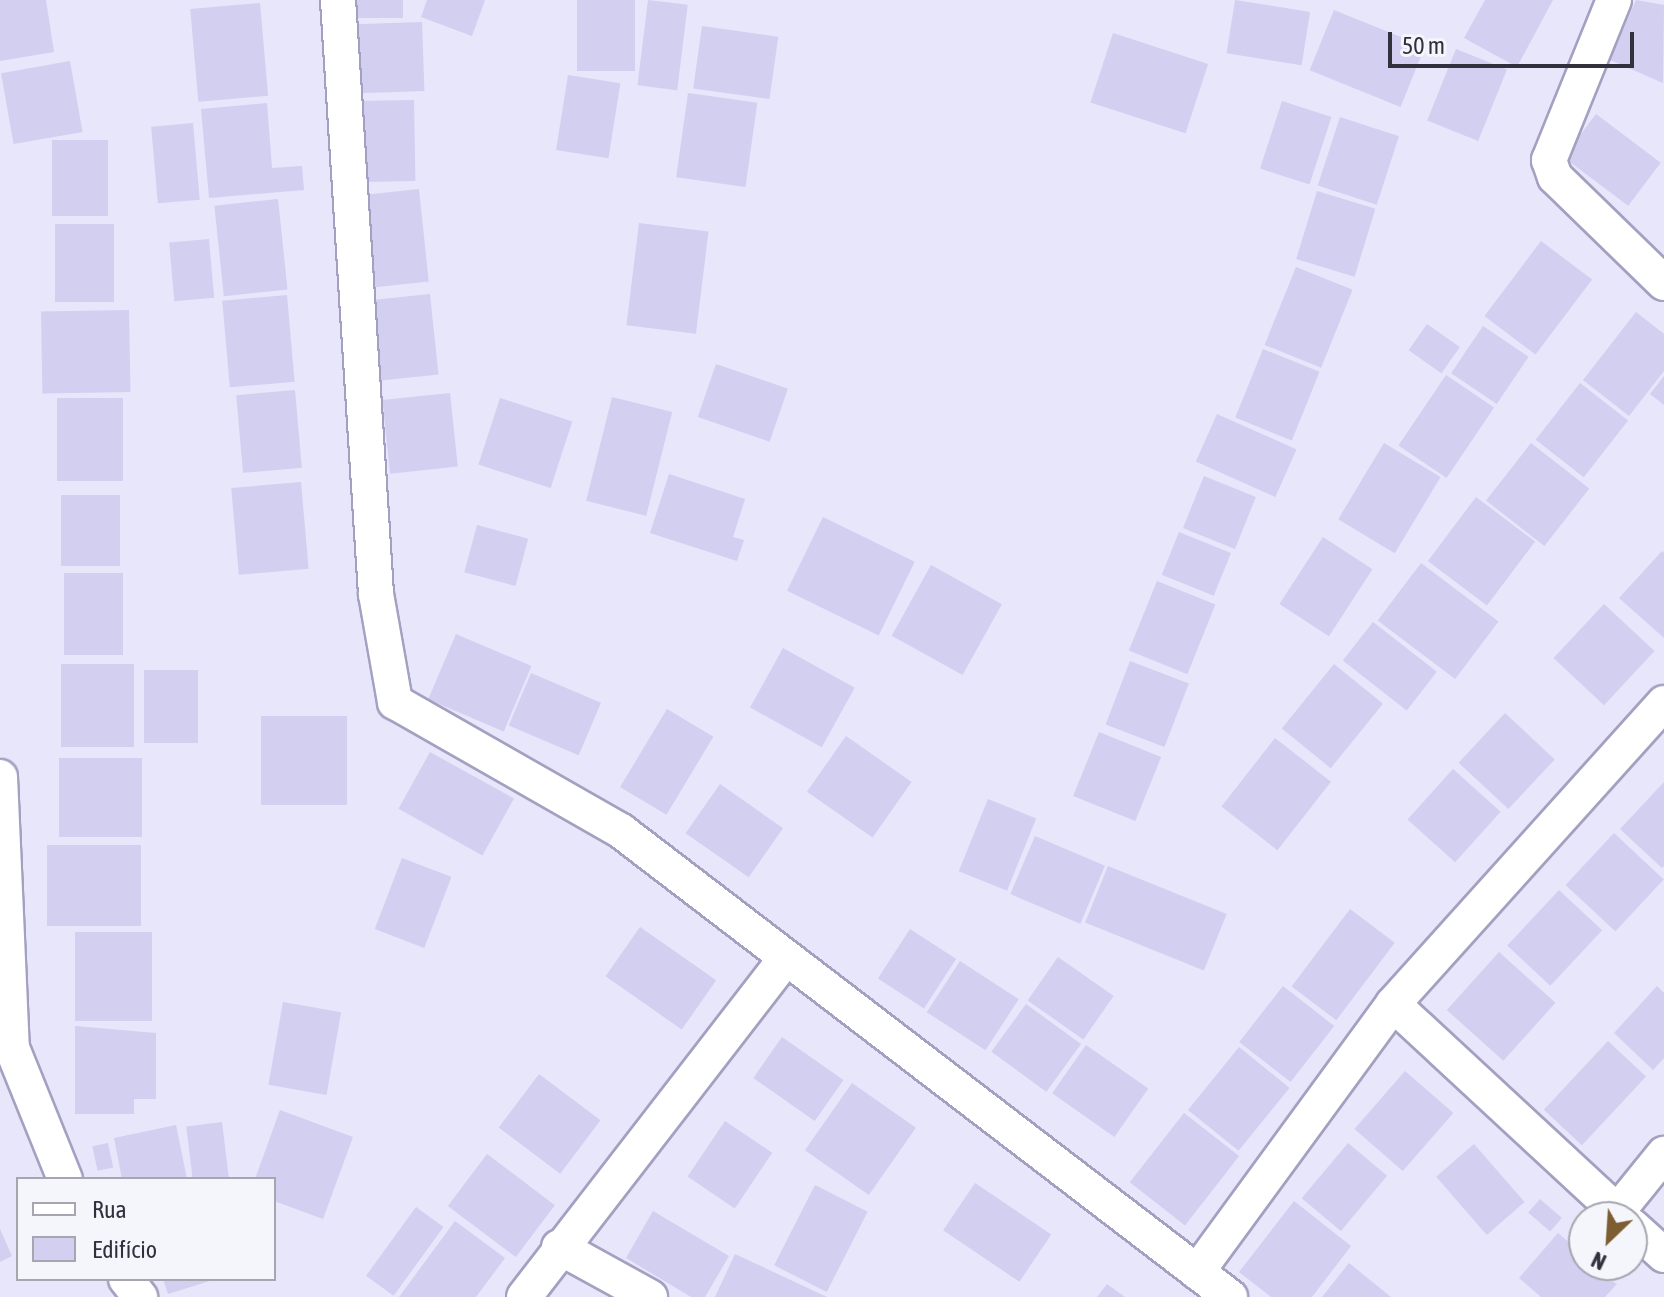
<!DOCTYPE html>
<meta charset="utf-8">
<style>
body{margin:0}
#map{position:relative;width:1664px;height:1297px;overflow:hidden;background:#e7e6fa;font-family:"Asap Condensed",sans-serif}
div>[style]{position:absolute}
[style*='--x']{left:calc(var(--x)*1px);top:calc(var(--y)*1px);width:calc(var(--w)*1px);rotate:calc(var(--a)*1deg)}
.building>*{inset:0;background:#d2cff1;transform-origin:0 0}
.roads{filter:drop-shadow(2px 0 #a3a0c1) drop-shadow(-2px 0 #a3a0c1) drop-shadow(0 2px #a3a0c1) drop-shadow(0 -2px #a3a0c1)}
.minor>*{height:34px;margin:-17px;padding:0 17px;transform-origin:17px;border-radius:17px;background:#fff}
span{translate:-50% -50%;white-space:nowrap;text-align:center;line-height:1.15;-webkit-text-stroke:7px #f5f5fc;paint-order:stroke}
.legend{position:absolute;left:16px;top:1177px;width:260px;height:104px;box-sizing:border-box;background:#f5f5fc;border:2px solid #a7a6b0;margin:0;padding:10px 14px;list-style:none;font-size:24px;color:#31303d}
.legend li{display:flex;align-items:center;gap:16px;height:40px}
.legend b{width:40px;border:2px solid #a7a6b0}
.north{position:absolute;left:1568px;top:1201px;width:80px;height:80px;box-sizing:border-box;background:#f5f5fc;border:2px solid #a7a6b0;border-radius:50%;rotate:205deg;font-size:22px;font-weight:700;line-height:32px;text-align:center;color:#31303d}
.north::after{content:'';display:block;margin:auto;width:28px;height:36px;background:#7c5e32;clip-path:polygon(50% 0,100% 100%,50% 72%,0 100%)}
.scale{position:absolute;left:1388px;top:32px;width:246px;height:36px;box-sizing:border-box;border:4px solid #31303d;border-top:0;padding-left:10px;font-size:24px;line-height:28px;white-space:nowrap;color:#31303d;-webkit-text-stroke:6px #f5f5fc;paint-order:stroke}
</style>
<div id="map">
<div class="building">
<i style="clip-path:polygon(0 0,46px 0,54px 52px,0 61px)"></i>
<i style="left:352px;top:0;width:51px;height:18px"></i>
<i style="clip-path:polygon(427px 0,485px 0,472px 36px,421px 17px)"></i>
<i style="left:577px;top:0;width:58px;height:71px"></i>
<i style="left:648px;top:0;width:40px;height:86px;rotate:7deg"></i>
<i style="left:1235px;top:0;width:76px;height:54px;rotate:9deg"></i>
<i style="clip-path:polygon(1485px 0,1553px 0,1517px 67px,1464px 38px)"></i>
<i style="clip-path:polygon(1636px 0,1664px 5px,1663px 83px,1610px 60px)"></i>
<i style="left:260px;top:3px;width:93px;height:70px;rotate:85deg"></i>
<i style="left:1334px;top:10px;width:98px;height:65px;rotate:22deg"></i>
<i style="left:422px;top:22px;width:69px;height:66px;rotate:88deg"></i>
<i style="left:702px;top:26px;width:77px;height:63px;rotate:8deg"></i>
<i style="left:1113px;top:33px;width:100px;height:73px;rotate:18deg"></i>
<i style="left:1456px;top:49px;width:55px;height:77px;rotate:22deg"></i>
<i style="left:70px;top:61px;width:72px;height:70px;rotate:80deg"></i>
<i style="left:568px;top:75px;width:53px;height:76px;rotate:9deg"></i>
<i style="left:688px;top:93px;width:70px;height:85px;rotate:8deg"></i>
<i style="left:414px;top:100px;width:81px;height:56px;rotate:89deg"></i>
<i style="left:1282px;top:101px;width:52px;height:71px;rotate:18deg"></i>
<i style="clip-path:polygon(267px 103px,272px 168px,302px 166px,304px 190px,209px 198px,201px 109px)"></i>
<i style="left:1596px;top:114px;width:81px;height:54px;rotate:37deg"></i>
<i style="left:1340px;top:117px;width:62px;height:72px;rotate:18deg"></i>
<i style="left:193px;top:123px;width:77px;height:42px;rotate:85deg"></i>
<i style="left:52px;top:140px;width:56px;height:76px"></i>
<i style="left:419px;top:189px;width:93px;height:59px;rotate:84deg"></i>
<i style="left:1317px;top:191px;width:61px;height:71px;rotate:17deg"></i>
<i style="left:278px;top:199px;width:91px;height:64px;rotate:84deg"></i>
<i style="left:639px;top:223px;width:70px;height:103px;rotate:7deg"></i>
<i style="left:55px;top:224px;width:59px;height:78px"></i>
<i style="left:209px;top:239px;width:59px;height:40px;rotate:85deg"></i>
<i style="left:1541px;top:241px;width:64px;height:94px;rotate:37deg"></i>
<i style="left:1296px;top:267px;width:61px;height:84px;rotate:22deg"></i>
<i style="left:430px;top:294px;width:81px;height:60px;rotate:84deg"></i>
<i style="left:287px;top:295px;width:87px;height:65px;rotate:85deg"></i>
<i style="left:129px;top:310px;width:82px;height:88px;rotate:89deg"></i>
<i style="clip-path:polygon(1636px 312px,1664px 334px,1664px 371px,1629px 416px,1583px 380px)"></i>
<i style="left:1427px;top:324px;width:40px;height:32px;rotate:35deg"></i>
<i style="left:1483px;top:326px;width:55px;height:57px;rotate:34deg"></i>
<i style="left:1263px;top:349px;width:61px;height:74px;rotate:22deg"></i>
<i style="left:716px;top:364px;width:76px;height:56px;rotate:19deg"></i>
<i style="left:1446px;top:375px;width:58px;height:85px;rotate:34deg"></i>
<i style="clip-path:polygon(1664px 376px,1664px 405px,1650px 394px)"></i>
<i style="left:1580px;top:383px;width:61px;height:72px;rotate:38deg"></i>
<i style="left:295px;top:390px;width:78px;height:59px;rotate:85deg"></i>
<i style="left:450px;top:393px;width:74px;height:68px;rotate:84deg"></i>
<i style="left:612px;top:397px;width:62px;height:107px;rotate:14deg"></i>
<i style="left:57px;top:398px;width:66px;height:83px"></i>
<i style="left:500px;top:398px;width:76px;height:70px;rotate:18deg"></i>
<i style="left:1217px;top:414px;width:87px;height:52px;rotate:24deg"></i>
<i style="left:1384px;top:443px;width:66px;height:89px;rotate:31deg"></i>
<i style="left:1531px;top:443px;width:74px;height:73px;rotate:38deg"></i>
<i style="clip-path:polygon(669px 474px,745px 499px,733px 537px,744px 540px,737px 561px,650px 533px)"></i>
<i style="left:1204px;top:476px;width:56px;height:56px;rotate:22deg"></i>
<i style="left:301px;top:482px;width:87px;height:70px;rotate:85deg"></i>
<i style="left:61px;top:495px;width:59px;height:71px"></i>
<i style="left:1476px;top:497px;width:74px;height:80px;rotate:37deg"></i>
<i style="left:823px;top:517px;width:102px;height:82px;rotate:26deg"></i>
<i style="left:477px;top:525px;width:53px;height:49px;rotate:15deg"></i>
<i style="left:1179px;top:532px;width:56px;height:46px;rotate:22deg"></i>
<i style="left:1323px;top:537px;width:59px;height:80px;rotate:33deg"></i>
<i style="clip-path:polygon(1662px 551px,1664px 553px,1664px 638px,1619px 598px)"></i>
<i style="left:1421px;top:563px;width:97px;height:72px;rotate:37deg"></i>
<i style="left:931px;top:565px;width:81px;height:81px;rotate:29deg"></i>
<i style="left:64px;top:573px;width:59px;height:82px"></i>
<i style="left:1157px;top:581px;width:63px;height:75px;rotate:22deg"></i>
<i style="left:1604px;top:604px;width:69px;height:74px;rotate:43deg"></i>
<i style="left:1373px;top:622px;width:81px;height:49px;rotate:38deg"></i>
<i style="left:456px;top:634px;width:82px;height:71px;rotate:23deg"></i>
<i style="left:783px;top:648px;width:82px;height:68px;rotate:29deg"></i>
<i style="left:1130px;top:661px;width:63px;height:68px;rotate:21deg"></i>
<i style="left:134px;top:664px;width:83px;height:73px;rotate:90deg"></i>
<i style="left:1334px;top:664px;width:63px;height:83px;rotate:39deg"></i>
<i style="left:144px;top:670px;width:54px;height:73px"></i>
<i style="left:531px;top:673px;width:76px;height:57px;rotate:23deg"></i>
<i style="left:667px;top:709px;width:54px;height:91px;rotate:31deg"></i>
<i style="left:1505px;top:713px;width:68px;height:68px;rotate:43deg"></i>
<i style="left:261px;top:716px;width:86px;height:89px"></i>
<i style="left:1099px;top:732px;width:67px;height:69px;rotate:22deg"></i>
<i style="left:846px;top:736px;width:80px;height:68px;rotate:35deg"></i>
<i style="left:1275px;top:738px;width:71px;height:87px;rotate:38deg"></i>
<i style="left:430px;top:752px;width:96px;height:65px;rotate:29deg"></i>
<i style="left:59px;top:758px;width:83px;height:79px"></i>
<i style="left:1453px;top:769px;width:64px;height:68px;rotate:42deg"></i>
<i style="clip-path:polygon(1664px 782px,1664px 866px,1662px 868px,1620px 829px)"></i>
<i style="left:720px;top:784px;width:77px;height:60px;rotate:35deg"></i>
<i style="left:988px;top:799px;width:52px;height:78px;rotate:22deg"></i>
<i style="left:1614px;top:833px;width:68px;height:71px;rotate:43deg"></i>
<i style="left:1035px;top:836px;width:76px;height:63px;rotate:23deg"></i>
<i style="left:47px;top:845px;width:94px;height:81px"></i>
<i style="left:402px;top:858px;width:53px;height:76px;rotate:21deg"></i>
<i style="left:1108px;top:866px;width:128px;height:61px;rotate:22deg"></i>
<i style="left:1559px;top:890px;width:59px;height:76px;rotate:43deg"></i>
<i style="left:1350px;top:909px;width:56px;height:97px;rotate:37deg"></i>
<i style="left:640px;top:927px;width:93px;height:60px;rotate:35deg"></i>
<i style="left:910px;top:929px;width:55px;height:59px;rotate:33deg"></i>
<i style="left:75px;top:932px;width:77px;height:89px"></i>
<i style="left:1499px;top:952px;width:76px;height:78px;rotate:42deg"></i>
<i style="left:1058px;top:957px;width:68px;height:53px;rotate:35deg"></i>
<i style="left:960px;top:961px;width:70px;height:61px;rotate:33deg"></i>
<i style="left:1283px;top:986px;width:65px;height:71px;rotate:38deg"></i>
<i style="clip-path:polygon(1657px 986px,1664px 993px,1664px 1058px,1653px 1070px,1614px 1033px)"></i>
<i style="left:283px;top:1002px;width:59px;height:84px;rotate:10deg"></i>
<i style="left:1026px;top:1004px;width:68px;height:59px;rotate:36deg"></i>
<i style="clip-path:polygon(75px 1026px,156px 1033px,156px 1099px,134px 1099px,134px 1114px,75px 1114px)"></i>
<i style="left:782px;top:1037px;width:75px;height:50px;rotate:35deg"></i>
<i style="left:1608px;top:1041px;width:52px;height:94px;rotate:43deg"></i>
<i style="left:1086px;top:1045px;width:76px;height:59px;rotate:35deg"></i>
<i style="left:1239px;top:1047px;width:65px;height:81px;rotate:39deg"></i>
<i style="left:1405px;top:1071px;width:64px;height:77px;rotate:41deg"></i>
<i style="left:539px;top:1074px;width:77px;height:67px;rotate:37deg"></i>
<i style="left:852px;top:1083px;width:78px;height:82px;rotate:35deg"></i>
<i style="clip-path:polygon(280px 1110px,353px 1137px,323px 1219px,274px 1201px,274px 1179px,255px 1179px)"></i>
<i style="left:1184px;top:1113px;width:70px;height:88px;rotate:38deg"></i>
<i style="left:725px;top:1121px;width:57px;height:67px;rotate:34deg"></i>
<i style="left:222px;top:1122px;width:57px;height:36px;rotate:83deg"></i>
<i style="clip-path:polygon(176px 1125px,187px 1179px,122px 1179px,114px 1138px)"></i>
<i style="left:108px;top:1143px;width:25px;height:16px;rotate:78deg"></i>
<i style="left:1348px;top:1143px;width:51px;height:72px;rotate:40deg"></i>
<i style="left:1474px;top:1144px;width:77px;height:50px;rotate:49deg"></i>
<i style="left:487px;top:1154px;width:85px;height:65px;rotate:37deg"></i>
<i style="left:975px;top:1183px;width:92px;height:57px;rotate:34deg"></i>
<i style="left:815px;top:1185px;width:59px;height:90px;rotate:27deg"></i>
<i style="left:1540px;top:1199px;width:29px;height:18px;rotate:41deg"></i>
<i style="clip-path:polygon(1294px 1201px,1351px 1246px,1312px 1297px,1271px 1297px,1239px 1272px)"></i>
<i style="left:416px;top:1207px;width:34px;height:85px;rotate:36deg"></i>
<i style="clip-path:polygon(653px 1211px,729px 1256px,705px 1297px,691px 1297px,626px 1258px)"></i>
<i style="clip-path:polygon(455px 1221px,505px 1258px,476px 1297px,399px 1297px)"></i>
<i style="clip-path:polygon(0 1229px,12px 1256px,0 1262px)"></i>
<i style="clip-path:polygon(1558px 1233px,1584px 1255px,1584px 1265px,1617px 1284px,1605px 1297px,1541px 1297px,1519px 1278px)"></i>
<i style="clip-path:polygon(735px 1254px,827px 1297px,715px 1297px)"></i>
<i style="clip-path:polygon(1349px 1263px,1391px 1297px,1322px 1297px)"></i>
<i style="clip-path:polygon(163px 1279px,213px 1279px,213px 1280px,168px 1294px)"></i>
<i style="clip-path:polygon(1107px 1284px,1125px 1297px,1097px 1297px)"></i>
</div>
<div class="roads">
<div class="minor">
<i style="--x:338;--y:0;--w:595;--a:86.34"></i>
<i style="--x:376;--y:594;--w:110;--a:80"></i>
<i style="--x:395;--y:702;--w:260;--a:29.7"></i>
<i style="--x:621;--y:831;--w:767;--a:37.42"></i>
<i style="--x:1614;--y:0;--w:173;--a:112.1"></i>
<i style="--x:1549;--y:160;--w:18;--a:71"></i>
<i style="--x:1555;--y:177;--w:152;--a:44.2"></i>
<i style="--x:0;--y:777;--w:271;--a:87.5"></i>
<i style="--x:12;--y:1048;--w:141;--a:68"></i>
<i style="--x:1393;--y:1004;--w:313;--a:42.8"></i>
<i style="--x:1617;--y:1212;--w:75;--a:-51"></i>
<i style="--x:1632;--y:1226;--w:43;--a:42.2"></i>
<i style="--x:559;--y:1247;--w:104;--a:28.8"></i>
<i style="--x:1197;--y:1272;--w:332;--a:-53.8"></i>
<i style="--x:1393;--y:1004;--w:405;--a:-48"></i>
<i style="--x:126;--y:1279;--w:23;--a:52"></i>
<i style="--x:524;--y:1297;--w:426;--a:-52.3"></i>
</div>
</div>
<ul class="legend">
<li><b style="height:10px;background:#fff"></b>Rua</li>
<li><b style="height:22px;background:#d2cff1"></b>Edifício</li>
</ul>
<div class="north">N</div>
<div class="scale">50 m</div>
</div>
